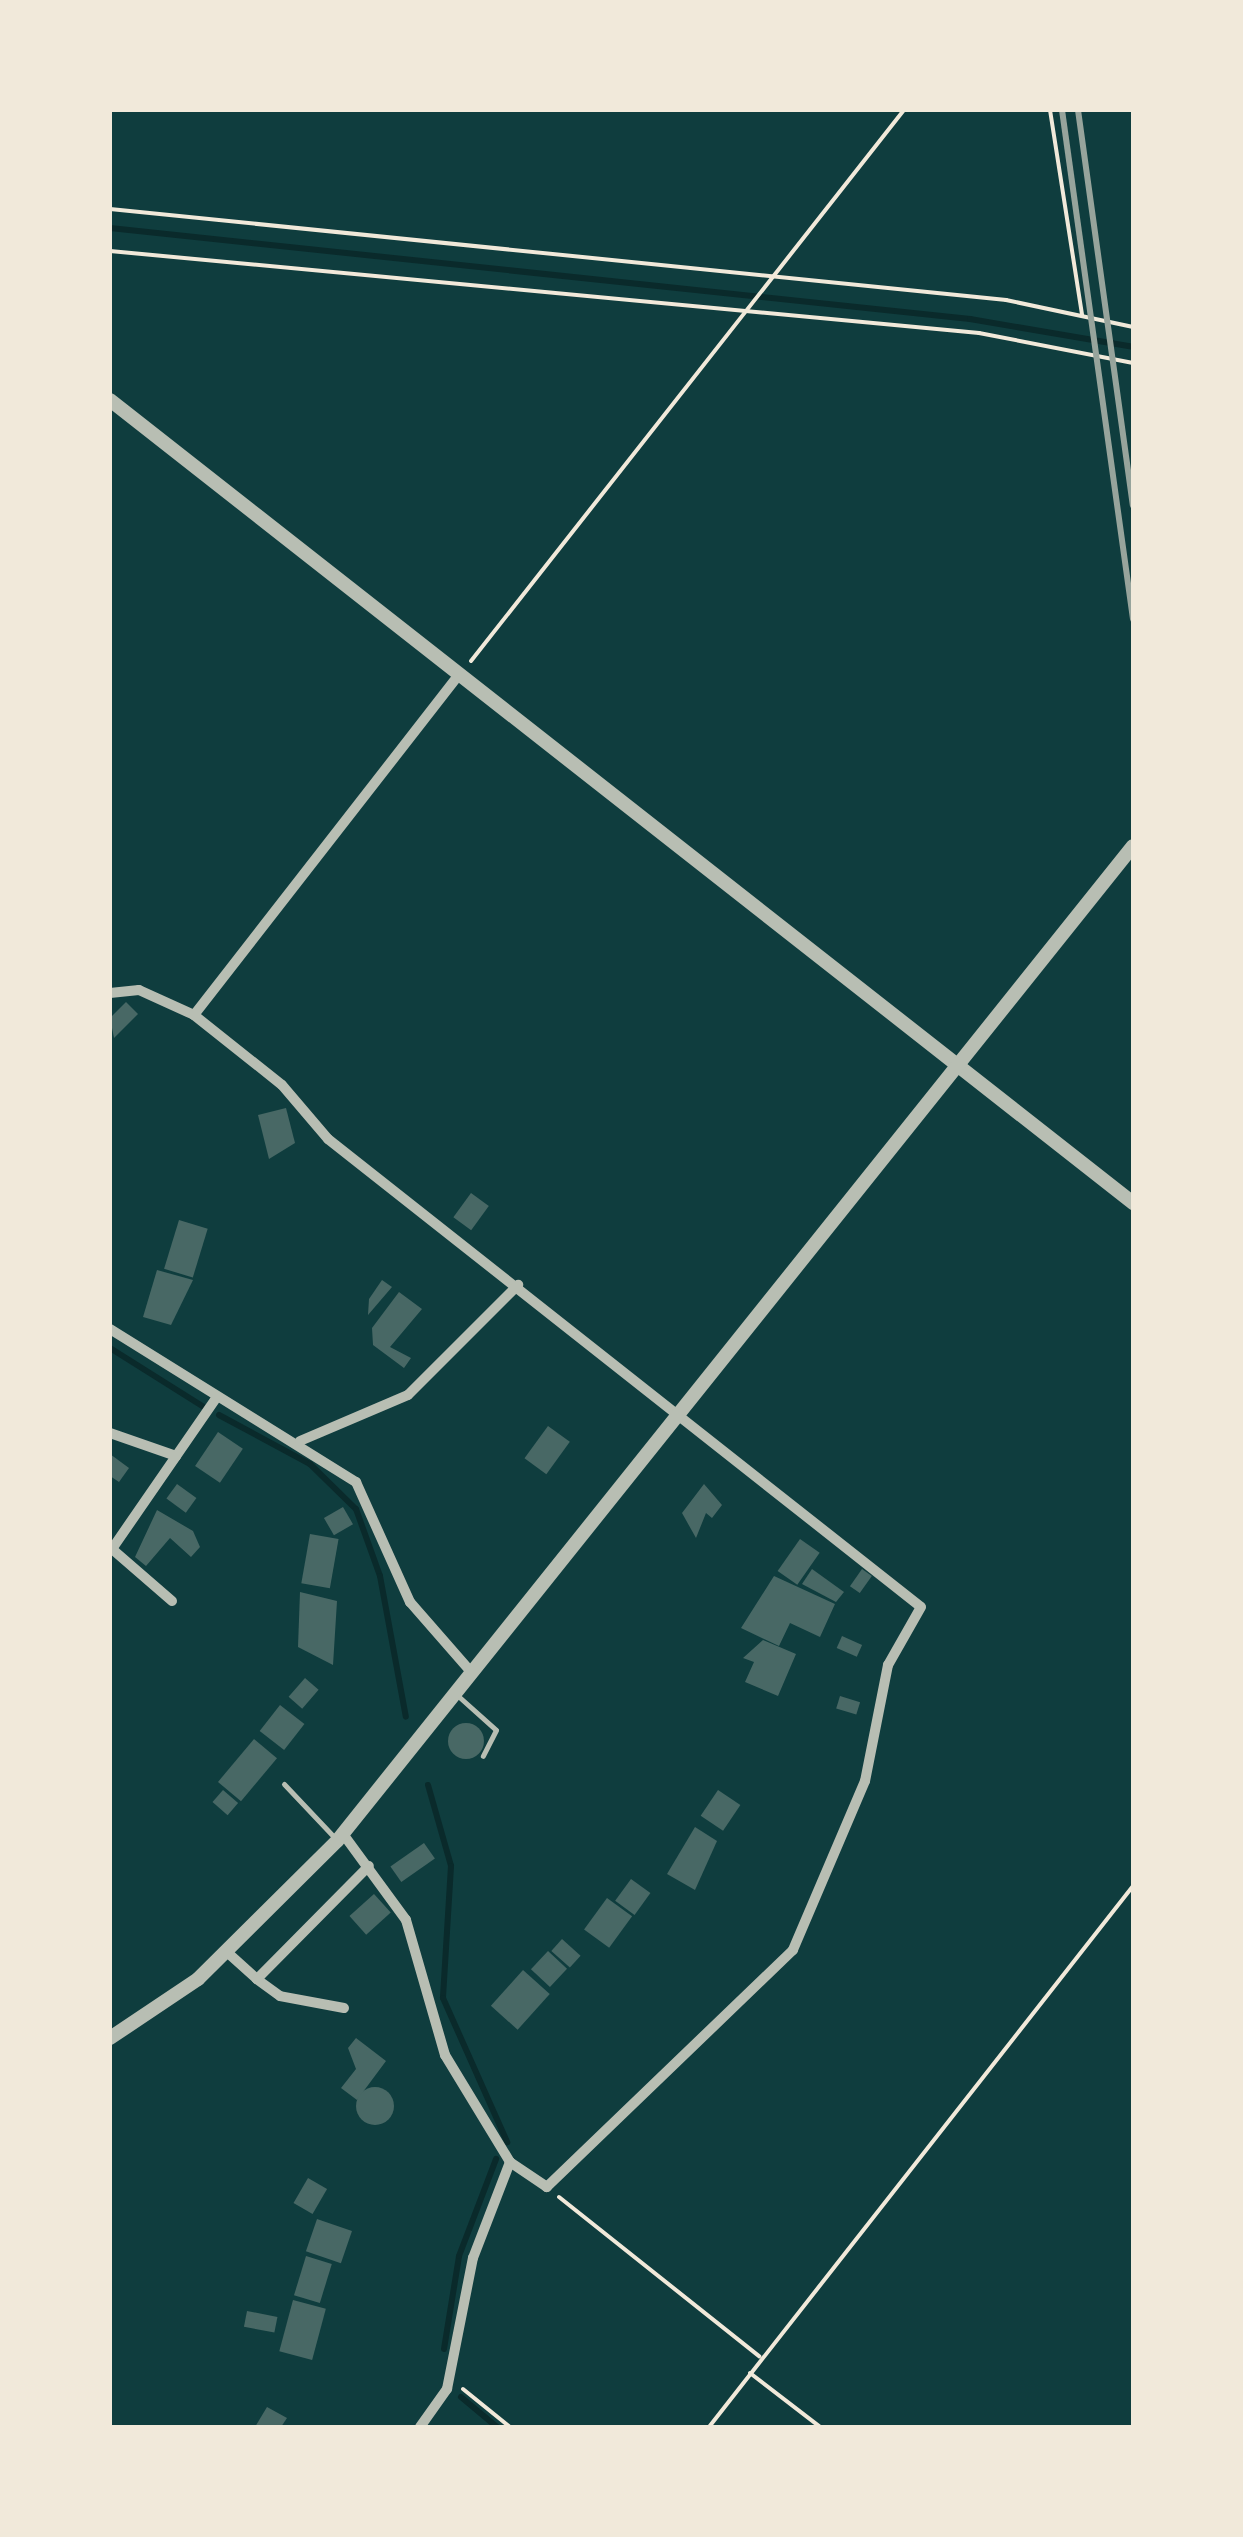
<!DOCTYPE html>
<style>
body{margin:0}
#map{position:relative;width:1243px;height:2537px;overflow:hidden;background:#0f3d3e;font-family:Figtree,sans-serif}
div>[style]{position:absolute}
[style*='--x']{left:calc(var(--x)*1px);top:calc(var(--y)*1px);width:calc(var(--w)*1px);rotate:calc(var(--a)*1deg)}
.stream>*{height:6px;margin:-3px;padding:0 3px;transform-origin:3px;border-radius:3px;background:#0a2a2b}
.building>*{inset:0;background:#486865;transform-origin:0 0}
.round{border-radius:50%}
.path>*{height:4px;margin:-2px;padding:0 2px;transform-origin:2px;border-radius:2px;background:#f1e9da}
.service>*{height:5px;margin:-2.5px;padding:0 2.5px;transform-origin:2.5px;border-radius:2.5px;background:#b8beb3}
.minor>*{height:10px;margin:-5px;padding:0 5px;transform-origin:5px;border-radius:5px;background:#b8beb3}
.tertiary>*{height:14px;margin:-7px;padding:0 7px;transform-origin:7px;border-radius:7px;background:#b8beb3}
.rail>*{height:6px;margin:-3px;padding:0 3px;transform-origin:3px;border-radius:3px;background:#97a49c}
span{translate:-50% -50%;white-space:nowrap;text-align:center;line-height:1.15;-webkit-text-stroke:10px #f1e9da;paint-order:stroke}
.frame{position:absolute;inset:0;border:112px solid #f1e9da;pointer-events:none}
</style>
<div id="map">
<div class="stream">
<i style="--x:110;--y:228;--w:865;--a:6.04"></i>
<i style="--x:970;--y:319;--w:165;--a:9.7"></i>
<i style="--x:110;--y:1348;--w:109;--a:32.2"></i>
<i style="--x:219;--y:1415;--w:103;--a:28.3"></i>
<i style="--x:310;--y:1464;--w:64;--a:44.4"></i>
<i style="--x:356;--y:1509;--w:71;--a:70.3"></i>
<i style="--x:380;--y:1576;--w:143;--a:79.6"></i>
<i style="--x:428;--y:1785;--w:84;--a:74.1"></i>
<i style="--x:451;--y:1866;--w:132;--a:93.5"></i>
<i style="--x:443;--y:1998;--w:158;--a:66"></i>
<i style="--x:444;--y:2349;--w:94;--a:-80.8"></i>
<i style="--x:459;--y:2256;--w:104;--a:-69.1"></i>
<i style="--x:461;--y:2397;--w:47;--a:39.8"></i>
</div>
<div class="building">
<i style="clip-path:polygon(126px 1002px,138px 1014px,114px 1038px,110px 1018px)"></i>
<i style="clip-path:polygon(286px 1108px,295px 1143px,269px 1159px,258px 1115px)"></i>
<i style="left:471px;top:1193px;width:22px;height:30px;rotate:36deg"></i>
<i style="left:179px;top:1220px;width:30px;height:51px;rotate:17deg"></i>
<i style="clip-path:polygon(157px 1270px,193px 1280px,171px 1325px,143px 1317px)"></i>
<i style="clip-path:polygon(382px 1280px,392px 1287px,368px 1315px,369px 1299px)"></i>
<i style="clip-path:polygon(399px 1292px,422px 1309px,390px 1347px,411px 1358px,404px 1368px,373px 1345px,372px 1328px)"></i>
<i style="left:548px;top:1426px;width:27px;height:40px;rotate:36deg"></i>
<i style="left:218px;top:1432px;width:30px;height:41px;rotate:34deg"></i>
<i style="clip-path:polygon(110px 1454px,129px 1468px,119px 1482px,110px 1476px)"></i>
<i style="left:177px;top:1484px;width:24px;height:18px;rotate:36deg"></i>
<i style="clip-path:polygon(704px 1484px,722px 1505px,712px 1518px,706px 1513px,696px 1538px,682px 1513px)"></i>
<i style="left:343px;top:1507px;width:20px;height:22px;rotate:60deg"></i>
<i style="clip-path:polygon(157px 1510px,193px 1531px,200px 1547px,191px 1557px,170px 1538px,146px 1566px,135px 1557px)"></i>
<i style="left:310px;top:1534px;width:29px;height:50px;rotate:10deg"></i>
<i style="left:800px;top:1539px;width:24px;height:39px;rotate:35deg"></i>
<i style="clip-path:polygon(812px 1569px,844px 1592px,836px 1602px,802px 1584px)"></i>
<i style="left:862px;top:1569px;width:12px;height:21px;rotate:35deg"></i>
<i style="clip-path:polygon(774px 1576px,835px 1604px,820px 1637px,790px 1623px,779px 1646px,741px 1628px)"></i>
<i style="clip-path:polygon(300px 1592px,337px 1601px,333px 1665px,298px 1647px)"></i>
<i style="left:842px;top:1636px;width:22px;height:13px;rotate:24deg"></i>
<i style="clip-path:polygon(763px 1640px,796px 1654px,778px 1696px,745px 1682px,754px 1662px,743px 1658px)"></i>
<i style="left:305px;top:1678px;width:18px;height:25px;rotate:41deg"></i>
<i style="left:840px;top:1696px;width:21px;height:13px;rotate:17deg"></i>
<i style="left:280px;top:1705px;width:31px;height:33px;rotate:38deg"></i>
<i class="round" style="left:448px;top:1723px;width:36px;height:36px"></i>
<i style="left:254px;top:1739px;width:30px;height:56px;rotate:40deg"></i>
<i style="left:223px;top:1790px;width:20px;height:16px;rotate:41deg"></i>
<i style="left:718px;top:1790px;width:27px;height:31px;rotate:34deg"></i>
<i style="clip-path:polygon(695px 1827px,717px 1841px,695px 1890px,667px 1874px)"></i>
<i style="left:424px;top:1843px;width:19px;height:41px;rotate:55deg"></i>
<i style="left:631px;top:1879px;width:24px;height:27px;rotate:36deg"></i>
<i style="left:374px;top:1894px;width:25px;height:33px;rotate:48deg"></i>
<i style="left:607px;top:1898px;width:31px;height:39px;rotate:36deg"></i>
<i style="left:562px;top:1939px;width:25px;height:16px;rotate:42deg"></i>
<i style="left:548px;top:1951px;width:26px;height:25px;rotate:43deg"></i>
<i style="left:523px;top:1970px;width:36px;height:48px;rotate:42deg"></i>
<i style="clip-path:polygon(356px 2038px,386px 2061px,357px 2100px,341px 2088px,356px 2069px,348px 2048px)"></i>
<i class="round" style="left:356px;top:2087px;width:38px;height:38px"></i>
<i style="left:308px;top:2178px;width:22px;height:29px;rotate:30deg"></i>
<i style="left:317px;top:2219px;width:37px;height:34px;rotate:19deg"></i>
<i style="left:306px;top:2256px;width:27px;height:41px;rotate:17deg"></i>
<i style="left:293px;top:2300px;width:34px;height:53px;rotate:15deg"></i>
<i style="left:247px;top:2311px;width:31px;height:16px;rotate:11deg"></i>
<i style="clip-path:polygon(267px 2407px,287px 2418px,281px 2427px,255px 2427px)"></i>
</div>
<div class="path">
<i style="--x:1050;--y:110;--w:207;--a:81.1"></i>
<i style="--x:110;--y:209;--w:901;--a:5.8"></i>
<i style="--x:1006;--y:300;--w:130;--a:12"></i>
<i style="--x:110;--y:251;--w:873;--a:5.39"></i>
<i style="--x:979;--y:333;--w:157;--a:11"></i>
<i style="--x:471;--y:661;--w:701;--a:-51.84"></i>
<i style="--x:559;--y:2197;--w:256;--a:38.5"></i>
<i style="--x:750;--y:2373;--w:88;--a:37.6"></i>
<i style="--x:463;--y:2389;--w:60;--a:39"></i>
<i style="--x:709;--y:2427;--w:687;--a:-51.91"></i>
</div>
<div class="service">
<i style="--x:457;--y:1695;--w:52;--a:41.9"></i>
<i style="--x:496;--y:1730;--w:29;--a:117"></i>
<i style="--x:284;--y:1784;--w:77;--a:46.6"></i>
</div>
<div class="minor">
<i style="--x:110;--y:993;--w:29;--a:-6"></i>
<i style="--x:139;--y:990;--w:60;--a:24.4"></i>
<i style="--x:194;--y:1015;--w:112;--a:38.5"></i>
<i style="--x:282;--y:1085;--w:71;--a:49.6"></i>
<i style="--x:328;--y:1139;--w:755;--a:38.28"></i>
<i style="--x:921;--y:1607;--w:67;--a:119.6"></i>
<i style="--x:888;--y:1665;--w:118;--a:101.2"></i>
<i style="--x:865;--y:1781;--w:184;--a:113.1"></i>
<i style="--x:793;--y:1950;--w:342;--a:136.1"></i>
<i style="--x:547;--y:2187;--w:45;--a:-146"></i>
<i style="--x:510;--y:2162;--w:125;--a:-121.3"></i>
<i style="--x:445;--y:2055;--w:141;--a:-106.1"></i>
<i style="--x:406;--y:1920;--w:107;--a:-126.2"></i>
<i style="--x:194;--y:1015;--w:431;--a:-52.1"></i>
<i style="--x:110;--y:1329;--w:290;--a:31.9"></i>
<i style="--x:356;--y:1482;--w:132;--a:65.8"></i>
<i style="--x:410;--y:1602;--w:94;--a:48.9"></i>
<i style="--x:110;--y:1433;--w:70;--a:19.2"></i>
<i style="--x:300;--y:1441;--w:117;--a:-23.1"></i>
<i style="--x:408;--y:1395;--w:156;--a:-45"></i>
<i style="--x:172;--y:1601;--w:79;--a:-139.1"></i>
<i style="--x:112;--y:1549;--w:185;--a:-55.4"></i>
<i style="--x:228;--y:1953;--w:39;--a:42"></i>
<i style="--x:344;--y:2008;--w:65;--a:-169.4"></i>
<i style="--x:280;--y:1996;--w:29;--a:-144"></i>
<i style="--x:257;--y:1979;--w:159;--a:-45.3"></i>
<i style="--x:420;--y:2427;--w:47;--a:-54.6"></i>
<i style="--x:447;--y:2389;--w:134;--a:-78.8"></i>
<i style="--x:473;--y:2258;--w:103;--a:-68.9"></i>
</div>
<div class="tertiary">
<i style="--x:110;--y:400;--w:1301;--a:38.13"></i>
<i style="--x:110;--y:2038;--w:106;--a:-33.8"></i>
<i style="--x:198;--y:1979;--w:196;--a:-44.8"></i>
<i style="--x:337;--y:1841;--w:1274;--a:-51.34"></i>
</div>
<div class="rail">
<i style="--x:1062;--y:110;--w:514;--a:82.06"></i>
<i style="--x:1078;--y:110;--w:399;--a:82.1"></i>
</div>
<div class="frame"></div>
</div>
